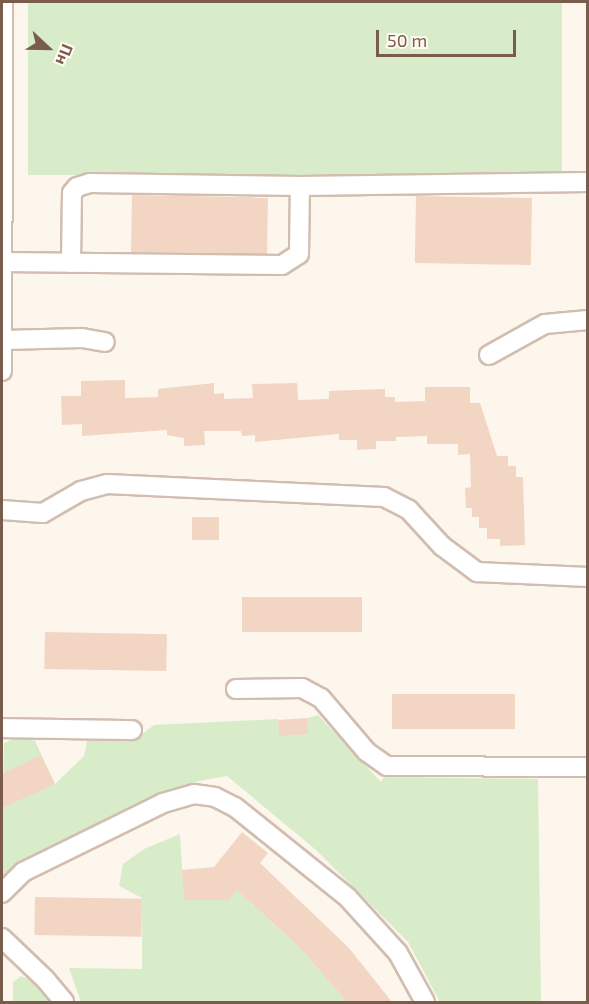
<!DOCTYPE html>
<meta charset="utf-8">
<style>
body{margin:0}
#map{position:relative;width:589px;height:1004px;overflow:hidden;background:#fdf6ec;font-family:"Exo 2",sans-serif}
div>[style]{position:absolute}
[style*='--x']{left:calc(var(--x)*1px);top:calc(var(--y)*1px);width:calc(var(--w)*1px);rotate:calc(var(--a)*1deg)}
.green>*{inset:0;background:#d8ecc9;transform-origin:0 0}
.building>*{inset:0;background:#f3d5c3;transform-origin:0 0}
.roads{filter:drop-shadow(2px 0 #d1beb0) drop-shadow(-2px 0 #d1beb0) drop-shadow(0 2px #d1beb0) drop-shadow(0 -2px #d1beb0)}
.minor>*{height:18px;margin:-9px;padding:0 9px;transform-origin:9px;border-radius:9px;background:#fff}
span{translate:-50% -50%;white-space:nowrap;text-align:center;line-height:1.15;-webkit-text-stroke:5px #fffaf3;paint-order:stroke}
.frame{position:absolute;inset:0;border:3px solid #7a5c4d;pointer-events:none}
.north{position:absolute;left:18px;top:18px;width:60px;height:60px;-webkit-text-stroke:4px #fffaf3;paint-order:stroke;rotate:112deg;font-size:16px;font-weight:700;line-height:24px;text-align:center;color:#7a5c4d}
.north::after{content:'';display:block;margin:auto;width:21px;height:27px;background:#7a5c4d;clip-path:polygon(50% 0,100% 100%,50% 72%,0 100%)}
.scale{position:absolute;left:376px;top:30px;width:140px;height:27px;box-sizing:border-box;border:3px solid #7a5c4d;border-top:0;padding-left:8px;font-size:18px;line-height:21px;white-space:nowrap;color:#7a5c4d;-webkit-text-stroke:4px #fffaf3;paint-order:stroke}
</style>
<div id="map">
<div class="green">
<i style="left:28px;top:2px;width:534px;height:173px"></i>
<i style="clip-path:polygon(318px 715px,381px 782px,384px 777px,538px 779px,541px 1002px,440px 1002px,408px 942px,316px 850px,227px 776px,199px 781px,19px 864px,2px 881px,4px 743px,19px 737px,35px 741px,55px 784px,84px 756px,87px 741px,133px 741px,154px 725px,278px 719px,279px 734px,307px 734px,307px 718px)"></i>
<i style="clip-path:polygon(180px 834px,184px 899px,228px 900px,245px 881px,252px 904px,299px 947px,347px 1002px,81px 1002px,69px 968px,142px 969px,142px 898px,119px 886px,123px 864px,144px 849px)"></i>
<i style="clip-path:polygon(21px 976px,37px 983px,54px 1002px,13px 1002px,13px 982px)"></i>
</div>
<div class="building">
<i style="left:132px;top:195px;width:136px;height:57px;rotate:1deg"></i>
<i style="left:416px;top:196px;width:116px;height:67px;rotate:1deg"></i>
<i style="clip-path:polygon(125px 380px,125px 398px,158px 397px,158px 389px,214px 383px,214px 394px,224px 393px,224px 399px,253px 398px,252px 384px,297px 383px,298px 400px,329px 399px,329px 391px,385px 389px,385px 397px,395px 397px,395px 402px,425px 401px,425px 387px,470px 387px,470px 403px,480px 403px,497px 456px,508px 456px,508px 466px,516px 466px,516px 477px,523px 477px,525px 545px,500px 546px,500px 539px,487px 539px,487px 528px,479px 528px,479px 517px,472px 517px,472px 508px,466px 508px,465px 488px,471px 487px,470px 454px,458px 455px,458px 444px,427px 444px,427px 436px,396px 437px,396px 441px,376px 441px,376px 449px,357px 450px,357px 440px,339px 440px,339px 434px,255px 442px,255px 435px,242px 436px,241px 431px,204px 431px,205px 445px,184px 446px,184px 438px,167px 435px,167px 430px,82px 436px,82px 424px,62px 425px,61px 396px,81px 396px,81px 381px)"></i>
<i style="left:192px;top:517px;width:27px;height:23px"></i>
<i style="left:242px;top:597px;width:120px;height:35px"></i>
<i style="left:45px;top:632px;width:122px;height:37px;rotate:1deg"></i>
<i style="left:515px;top:694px;width:35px;height:123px;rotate:90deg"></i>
<i style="left:307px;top:718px;width:16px;height:29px;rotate:86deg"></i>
<i style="clip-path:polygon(41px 755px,55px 784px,2px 808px,2px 774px)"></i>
<i style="clip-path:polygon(242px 832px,268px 853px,260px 863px,349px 948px,392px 1002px,347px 1002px,299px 947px,237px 890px,229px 900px,184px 900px,182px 870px,214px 867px)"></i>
<i style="left:35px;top:897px;width:107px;height:38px;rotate:1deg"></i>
</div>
<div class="roads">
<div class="minor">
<i style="--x:3;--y:262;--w:279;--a:0.6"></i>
<i style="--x:282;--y:265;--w:20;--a:-33"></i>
<i style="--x:299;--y:254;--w:68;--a:-89.2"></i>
<i style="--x:71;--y:263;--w:70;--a:-89.2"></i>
<i style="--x:72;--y:193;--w:8;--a:-50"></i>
<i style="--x:77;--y:187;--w:14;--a:-17"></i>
<i style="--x:90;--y:183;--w:210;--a:0.8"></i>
<i style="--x:300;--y:186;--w:288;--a:-0.8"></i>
<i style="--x:4;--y:340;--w:78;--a:-1.5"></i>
<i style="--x:82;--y:338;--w:23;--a:10"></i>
<i style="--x:489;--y:355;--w:64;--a:-29"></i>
<i style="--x:545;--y:324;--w:43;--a:-5.3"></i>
<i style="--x:2;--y:371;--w:369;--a:-89.8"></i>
<i style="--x:2;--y:510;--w:41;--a:4.2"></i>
<i style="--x:43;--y:513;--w:44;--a:-30.1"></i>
<i style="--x:81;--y:491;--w:27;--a:-15"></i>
<i style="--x:107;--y:484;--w:277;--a:2.7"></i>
<i style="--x:384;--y:497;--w:28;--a:27"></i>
<i style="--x:409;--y:510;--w:49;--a:47.5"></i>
<i style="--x:442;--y:546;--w:44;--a:36.6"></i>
<i style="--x:477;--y:572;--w:111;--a:2.6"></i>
<i style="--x:236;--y:689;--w:66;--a:-0.9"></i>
<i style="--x:302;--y:688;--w:21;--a:28"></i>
<i style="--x:321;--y:698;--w:71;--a:49.6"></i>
<i style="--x:367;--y:752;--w:24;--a:35"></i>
<i style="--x:387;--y:766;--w:201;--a:0.3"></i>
<i style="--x:2;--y:728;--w:130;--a:0.9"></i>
<i style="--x:2;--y:893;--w:30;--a:-45"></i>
<i style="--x:23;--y:872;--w:156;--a:-26.2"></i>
<i style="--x:163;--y:803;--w:32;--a:-16"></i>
<i style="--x:194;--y:794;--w:21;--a:8"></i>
<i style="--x:215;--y:797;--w:22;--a:27"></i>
<i style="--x:235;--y:807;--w:145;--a:38.8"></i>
<i style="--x:348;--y:898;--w:74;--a:47.7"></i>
<i style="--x:398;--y:953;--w:56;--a:61.1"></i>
<i style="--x:2;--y:938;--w:59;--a:43.6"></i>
<i style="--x:45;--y:979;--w:30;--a:50"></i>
</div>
</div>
<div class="frame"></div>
<div class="north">Пн</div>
<div class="scale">50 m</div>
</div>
